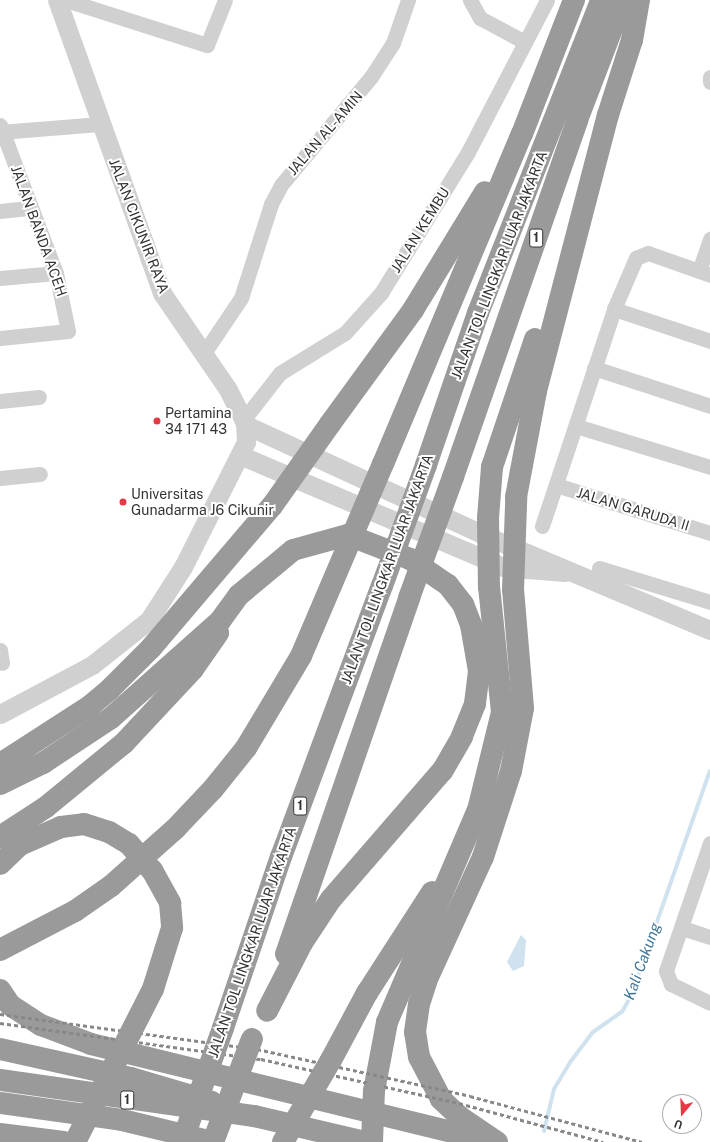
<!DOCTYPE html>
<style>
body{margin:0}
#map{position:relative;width:710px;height:1142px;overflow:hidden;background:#fff;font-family:"Public Sans",sans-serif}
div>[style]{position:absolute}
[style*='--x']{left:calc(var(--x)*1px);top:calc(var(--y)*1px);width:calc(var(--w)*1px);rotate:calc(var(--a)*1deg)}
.water>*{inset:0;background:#cfe2ee}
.stream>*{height:4px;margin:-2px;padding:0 2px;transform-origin:2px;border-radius:2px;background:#cfe2ee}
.minor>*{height:15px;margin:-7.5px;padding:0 7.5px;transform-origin:7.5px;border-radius:7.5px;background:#d0d0d0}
.tertiary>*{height:19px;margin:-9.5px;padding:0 9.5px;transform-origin:9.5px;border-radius:9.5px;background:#d0d0d0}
.motorway>*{height:22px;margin:-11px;padding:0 11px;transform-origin:11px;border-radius:11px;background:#9a9a9a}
.rail>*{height:3px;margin-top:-1.5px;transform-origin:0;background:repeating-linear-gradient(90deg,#888 0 4px,transparent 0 7px)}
.motorway-bridge>*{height:22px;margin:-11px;padding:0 11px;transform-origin:11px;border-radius:11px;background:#9a9a9a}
.dots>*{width:11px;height:11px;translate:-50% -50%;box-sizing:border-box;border:2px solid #fff;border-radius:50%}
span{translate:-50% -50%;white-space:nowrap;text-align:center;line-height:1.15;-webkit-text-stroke:4px #fff;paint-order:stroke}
.shield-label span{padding:1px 3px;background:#fff;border:1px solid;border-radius:3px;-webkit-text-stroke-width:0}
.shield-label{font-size:13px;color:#333;font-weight:700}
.street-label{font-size:14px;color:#333}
.poi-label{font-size:14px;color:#333}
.left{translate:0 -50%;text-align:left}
.water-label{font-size:15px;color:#3f7597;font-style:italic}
.north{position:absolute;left:662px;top:1094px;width:40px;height:40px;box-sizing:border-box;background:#fff;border:1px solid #adadad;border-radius:50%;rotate:199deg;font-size:11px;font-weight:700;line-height:16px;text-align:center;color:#333}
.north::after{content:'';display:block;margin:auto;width:14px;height:18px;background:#e63946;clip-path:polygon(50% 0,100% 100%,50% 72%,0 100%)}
</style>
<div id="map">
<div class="water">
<i style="clip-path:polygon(521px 935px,526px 940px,524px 966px,513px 971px,507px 962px)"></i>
</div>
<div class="stream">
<i style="--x:544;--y:1131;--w:43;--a:-76.6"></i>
<i style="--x:554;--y:1089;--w:33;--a:-59"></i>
<i style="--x:571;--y:1061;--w:36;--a:-53"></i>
<i style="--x:593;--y:1032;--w:35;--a:-35"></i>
<i style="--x:622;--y:1012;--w:18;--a:-61"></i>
<i style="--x:631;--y:996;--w:238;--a:-70.7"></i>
</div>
<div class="minor">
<i style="--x:66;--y:0;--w:148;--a:17.7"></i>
<i style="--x:207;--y:45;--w:48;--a:-68.2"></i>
<i style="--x:470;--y:0;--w:21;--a:61"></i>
<i style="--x:480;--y:18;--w:51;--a:28.1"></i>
<i style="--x:710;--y:77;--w:5;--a:90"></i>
<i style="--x:0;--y:125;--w:158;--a:69.3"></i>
<i style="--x:56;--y:273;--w:59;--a:78.3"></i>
<i style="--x:68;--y:331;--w:68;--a:174.1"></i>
<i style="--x:0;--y:132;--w:100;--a:-4.6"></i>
<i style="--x:0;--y:211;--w:31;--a:-6"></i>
<i style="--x:699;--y:271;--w:34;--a:-71"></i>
<i style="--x:0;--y:278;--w:56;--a:-5.1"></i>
<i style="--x:614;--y:309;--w:101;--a:18.4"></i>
<i style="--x:204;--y:353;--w:66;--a:-56.1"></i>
<i style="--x:241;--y:298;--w:99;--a:-72.3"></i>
<i style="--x:271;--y:204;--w:21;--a:-62"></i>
<i style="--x:281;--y:185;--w:141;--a:-50.2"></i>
<i style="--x:371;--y:77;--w:40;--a:-57.1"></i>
<i style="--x:393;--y:43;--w:46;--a:-70.8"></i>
<i style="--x:594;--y:368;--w:122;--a:18.1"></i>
<i style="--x:0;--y:401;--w:39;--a:-6"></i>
<i style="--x:244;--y:419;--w:58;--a:-52"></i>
<i style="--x:280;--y:373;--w:76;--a:-31.6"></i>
<i style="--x:345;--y:333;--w:54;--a:-48"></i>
<i style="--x:381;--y:293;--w:166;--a:-58.3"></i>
<i style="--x:468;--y:152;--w:171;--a:-62.5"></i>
<i style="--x:576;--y:426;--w:140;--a:17"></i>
<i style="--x:0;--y:478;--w:40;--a:-5.7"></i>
<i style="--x:556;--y:485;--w:161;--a:17.3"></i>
<i style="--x:542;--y:526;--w:229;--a:-71.6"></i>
<i style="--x:614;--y:309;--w:56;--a:-66.7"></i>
<i style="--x:636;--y:258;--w:13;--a:-23"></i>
<i style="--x:648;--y:253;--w:66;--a:19.5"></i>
<i style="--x:599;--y:568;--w:116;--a:17"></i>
<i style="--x:0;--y:650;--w:13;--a:81"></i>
<i style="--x:710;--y:843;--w:135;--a:109"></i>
<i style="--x:666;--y:971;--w:14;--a:69"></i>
<i style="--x:671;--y:984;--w:43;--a:26"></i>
<i style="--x:682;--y:928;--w:29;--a:18"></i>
</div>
<div class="tertiary">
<i style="--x:246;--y:425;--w:262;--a:24.8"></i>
<i style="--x:484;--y:535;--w:245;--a:22.8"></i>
<i style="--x:242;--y:456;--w:284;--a:23"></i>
<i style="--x:503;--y:567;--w:62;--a:4.6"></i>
<i style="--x:0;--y:714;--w:104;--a:-28"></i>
<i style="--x:92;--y:665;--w:73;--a:-38.3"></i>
<i style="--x:149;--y:620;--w:63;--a:-57.3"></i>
<i style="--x:183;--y:567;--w:140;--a:-63.3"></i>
<i style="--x:246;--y:442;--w:19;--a:-93"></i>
<i style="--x:245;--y:423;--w:39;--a:-117"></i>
<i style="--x:227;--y:388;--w:115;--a:-124.4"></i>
<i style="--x:162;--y:293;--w:311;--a:-109.7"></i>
</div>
<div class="motorway">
<i style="--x:330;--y:424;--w:141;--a:-53.9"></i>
<i style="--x:413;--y:310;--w:138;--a:-58.6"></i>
<i style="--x:383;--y:464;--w:358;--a:-67.2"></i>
<i style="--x:522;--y:134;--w:144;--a:-68.8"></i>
<i style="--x:426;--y:465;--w:161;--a:-71.1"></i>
<i style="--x:478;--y:313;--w:336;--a:-68.5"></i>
<i style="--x:453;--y:477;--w:378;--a:-70.8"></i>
<i style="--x:577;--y:120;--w:129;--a:-69"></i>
<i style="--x:488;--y:518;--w:51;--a:-85.5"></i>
<i style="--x:492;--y:467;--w:135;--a:-71.4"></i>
<i style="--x:515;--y:534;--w:37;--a:-88"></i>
<i style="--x:516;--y:497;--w:108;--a:-79.3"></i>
<i style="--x:536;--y:391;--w:285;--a:-75.4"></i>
<i style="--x:608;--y:115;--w:79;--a:-72.3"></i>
<i style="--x:632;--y:40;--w:41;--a:-80.1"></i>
<i style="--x:0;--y:764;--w:107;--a:-32.8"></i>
<i style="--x:90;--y:706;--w:26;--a:-40"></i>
<i style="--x:110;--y:689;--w:58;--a:-45"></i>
<i style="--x:151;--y:648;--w:187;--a:-49.6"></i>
<i style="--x:0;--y:784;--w:48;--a:-26"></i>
<i style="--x:43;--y:763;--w:82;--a:-33.5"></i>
<i style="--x:111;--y:718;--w:146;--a:-41.7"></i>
<i style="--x:220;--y:621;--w:32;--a:-54"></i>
<i style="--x:239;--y:595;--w:70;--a:-39.8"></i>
<i style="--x:293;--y:550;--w:57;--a:-15.3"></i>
<i style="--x:348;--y:535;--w:66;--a:21.2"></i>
<i style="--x:410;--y:559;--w:46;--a:34.4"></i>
<i style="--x:448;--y:585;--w:24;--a:52"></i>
<i style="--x:463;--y:604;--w:22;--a:69"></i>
<i style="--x:471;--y:625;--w:47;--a:80.1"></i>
<i style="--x:479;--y:671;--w:33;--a:97"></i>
<i style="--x:475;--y:704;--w:35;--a:112"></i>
<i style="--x:462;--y:737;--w:39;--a:120"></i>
<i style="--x:442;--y:771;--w:169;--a:130.9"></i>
<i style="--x:331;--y:899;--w:53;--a:123.4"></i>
<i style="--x:302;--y:943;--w:76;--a:117.2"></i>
<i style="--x:0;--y:837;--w:55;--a:-33.1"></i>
<i style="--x:46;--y:807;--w:101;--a:-39.4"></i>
<i style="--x:124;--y:743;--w:101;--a:-47"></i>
<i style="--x:193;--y:669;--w:44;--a:-55.2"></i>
<i style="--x:0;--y:864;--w:28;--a:-44"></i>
<i style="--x:20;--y:845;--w:45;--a:-23.7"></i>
<i style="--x:61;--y:827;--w:23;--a:-7"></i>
<i style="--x:84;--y:824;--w:26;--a:18"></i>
<i style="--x:109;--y:832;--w:23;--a:31"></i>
<i style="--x:129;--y:844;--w:35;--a:49"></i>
<i style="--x:152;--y:870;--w:38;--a:61"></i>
<i style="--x:170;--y:903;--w:25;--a:85"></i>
<i style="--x:172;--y:928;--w:64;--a:107.3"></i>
<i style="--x:286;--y:954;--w:377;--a:-70.9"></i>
<i style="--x:0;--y:990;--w:18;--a:56"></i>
<i style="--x:10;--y:1005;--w:37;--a:33"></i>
<i style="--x:41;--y:1025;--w:53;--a:20.8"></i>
<i style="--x:91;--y:1044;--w:405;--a:13.7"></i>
<i style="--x:223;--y:1028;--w:181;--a:-71.3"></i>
<i style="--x:281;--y:857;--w:289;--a:-69.6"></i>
<i style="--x:0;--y:1049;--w:134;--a:12.5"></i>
<i style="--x:131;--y:1078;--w:84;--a:16.5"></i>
<i style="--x:331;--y:1060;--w:76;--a:-61.8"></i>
<i style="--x:367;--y:993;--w:120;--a:-57.2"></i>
<i style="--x:0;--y:1080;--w:257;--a:8.1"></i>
<i style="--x:254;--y:1116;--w:114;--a:13.2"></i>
<i style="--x:374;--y:1091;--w:70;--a:-79.3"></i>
<i style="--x:387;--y:1022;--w:231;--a:-66.8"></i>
<i style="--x:478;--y:810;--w:101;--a:-76.2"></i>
<i style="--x:502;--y:712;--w:126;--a:-95.9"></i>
<i style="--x:0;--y:1103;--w:123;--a:7.9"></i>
<i style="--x:122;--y:1120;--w:94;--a:13.6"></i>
<i style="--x:0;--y:1134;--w:64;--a:7.1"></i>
<i style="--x:497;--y:1142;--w:45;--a:-146"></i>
<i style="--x:460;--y:1117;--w:26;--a:-137"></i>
<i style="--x:441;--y:1099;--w:47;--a:-117.6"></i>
<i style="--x:419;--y:1057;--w:25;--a:-99"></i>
<i style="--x:415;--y:1032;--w:28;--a:-82"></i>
<i style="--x:419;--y:1004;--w:28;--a:-72"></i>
<i style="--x:428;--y:977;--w:132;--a:-65.4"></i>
<i style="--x:483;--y:857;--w:90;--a:-72"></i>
<i style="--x:511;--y:771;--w:64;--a:-79.2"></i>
<i style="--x:523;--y:708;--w:118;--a:-94.8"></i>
</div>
<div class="rail">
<i style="--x:0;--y:1014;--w:259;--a:7.8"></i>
<i style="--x:257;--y:1049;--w:218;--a:12.4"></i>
<i style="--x:470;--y:1096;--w:178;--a:15"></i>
<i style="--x:0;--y:1023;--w:263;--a:7.9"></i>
<i style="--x:261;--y:1059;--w:210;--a:12.6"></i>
<i style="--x:466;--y:1105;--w:142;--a:15.1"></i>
</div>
<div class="motorway-bridge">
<i style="--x:272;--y:506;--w:100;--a:-54.7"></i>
<i style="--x:488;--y:518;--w:69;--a:89.2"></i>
<i style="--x:382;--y:586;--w:129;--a:-70"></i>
<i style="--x:513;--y:590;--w:56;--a:-88"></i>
<i style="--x:409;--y:598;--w:129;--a:-70"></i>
<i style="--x:0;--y:950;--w:85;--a:-27.5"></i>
<i style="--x:75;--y:911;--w:44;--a:-34.8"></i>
<i style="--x:111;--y:886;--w:86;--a:-41.7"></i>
<i style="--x:175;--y:829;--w:55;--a:-46.5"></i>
<i style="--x:213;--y:789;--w:53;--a:-51.2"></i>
<i style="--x:246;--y:748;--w:107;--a:-59.1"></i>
<i style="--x:301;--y:656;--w:209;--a:-66.9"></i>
<i style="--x:75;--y:1142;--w:172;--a:-63"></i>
<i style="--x:182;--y:1142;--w:121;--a:-70.2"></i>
<i style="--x:213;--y:1142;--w:110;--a:-69.3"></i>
<i style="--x:283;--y:1142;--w:95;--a:-59.7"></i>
<i style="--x:372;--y:1142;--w:51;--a:-87.8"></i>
</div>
<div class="dots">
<i style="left:157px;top:421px;background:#e63946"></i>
<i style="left:123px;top:502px;background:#e63946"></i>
</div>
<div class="shield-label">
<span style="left:536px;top:238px">1</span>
<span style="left:300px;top:806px">1</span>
<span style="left:127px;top:1100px">1</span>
</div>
<div class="street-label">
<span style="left:325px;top:133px;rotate:-49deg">JALAN AL-AMIN</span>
<span style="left:139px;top:226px;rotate:69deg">JALAN CIKUNIR RAYA</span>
<span style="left:420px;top:230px;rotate:-58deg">JALAN KEMBU</span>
<span style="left:39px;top:231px;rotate:70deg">JALAN BANDA ACEH</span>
<span style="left:499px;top:265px;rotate:-69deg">JALAN TOL LINGKAR LUAR JAKARTA</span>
<span style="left:633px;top:509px;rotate:17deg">JALAN GARUDA II</span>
<span style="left:387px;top:569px;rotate:-70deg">JALAN TOL LINGKAR LUAR JAKARTA</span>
<span style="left:252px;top:942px;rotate:-71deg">JALAN TOL LINGKAR LUAR JAKARTA</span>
</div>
<div class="poi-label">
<span class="left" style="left:165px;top:421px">Pertamina<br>34 171 43</span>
<span class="left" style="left:131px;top:502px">Universitas<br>Gunadarma J6 Cikunir</span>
</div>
<div class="water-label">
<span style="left:642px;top:961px;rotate:-70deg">Kali Cakung</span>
</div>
<div class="north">U</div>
</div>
